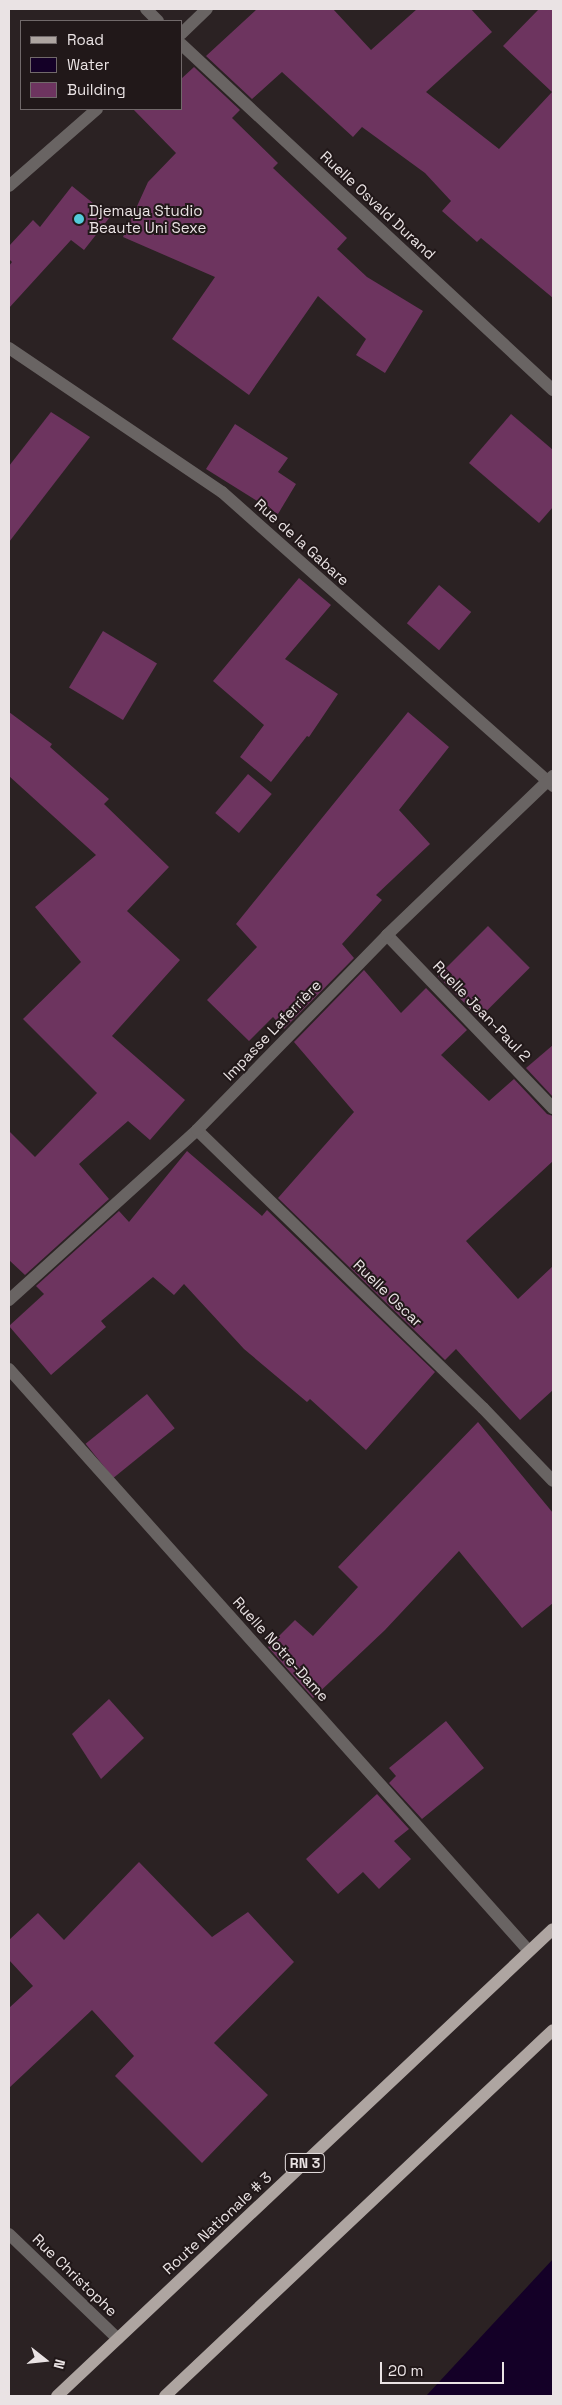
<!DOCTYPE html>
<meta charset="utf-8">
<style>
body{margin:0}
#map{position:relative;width:562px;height:2405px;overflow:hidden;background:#2b2223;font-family:"Space Grotesk",sans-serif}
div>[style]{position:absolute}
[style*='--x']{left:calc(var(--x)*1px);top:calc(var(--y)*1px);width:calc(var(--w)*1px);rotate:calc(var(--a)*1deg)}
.water>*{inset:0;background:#140027}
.building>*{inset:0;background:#6d345f;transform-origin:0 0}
.minor>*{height:12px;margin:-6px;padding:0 6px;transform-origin:6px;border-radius:6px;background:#696463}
.major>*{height:12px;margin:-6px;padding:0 6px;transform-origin:6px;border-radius:6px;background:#aea5a1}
.dots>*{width:14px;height:14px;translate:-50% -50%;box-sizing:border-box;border:2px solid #211819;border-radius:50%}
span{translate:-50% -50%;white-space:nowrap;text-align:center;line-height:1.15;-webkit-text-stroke:4px #211819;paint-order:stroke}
.shield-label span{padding:1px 4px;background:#211819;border:1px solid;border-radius:4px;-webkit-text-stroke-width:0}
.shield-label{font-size:14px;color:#eae3e4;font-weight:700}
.street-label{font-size:15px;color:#eae3e4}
.poi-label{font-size:15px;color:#eae3e4}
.left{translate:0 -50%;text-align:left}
.frame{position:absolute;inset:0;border:10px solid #eae3e4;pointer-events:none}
.legend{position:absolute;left:20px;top:20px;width:162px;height:90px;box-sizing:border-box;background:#211819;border:1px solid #71696a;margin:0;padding:6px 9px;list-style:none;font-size:15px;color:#eae3e4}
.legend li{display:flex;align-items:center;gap:10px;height:25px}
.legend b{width:25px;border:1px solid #71696a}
.north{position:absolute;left:20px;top:2335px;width:50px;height:50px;-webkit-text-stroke:4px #211819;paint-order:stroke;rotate:106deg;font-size:14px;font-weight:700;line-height:20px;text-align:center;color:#eae3e4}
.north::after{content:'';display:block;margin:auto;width:18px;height:22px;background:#eae3e4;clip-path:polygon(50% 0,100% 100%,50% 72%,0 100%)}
.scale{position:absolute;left:380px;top:2362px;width:124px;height:22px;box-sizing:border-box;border:2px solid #eae3e4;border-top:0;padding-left:6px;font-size:15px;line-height:18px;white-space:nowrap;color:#eae3e4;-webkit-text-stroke:4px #211819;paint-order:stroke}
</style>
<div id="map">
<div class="water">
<i style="clip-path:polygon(553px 2259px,553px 2396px,426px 2396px)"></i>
</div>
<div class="building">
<i style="clip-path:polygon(257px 9px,333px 9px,371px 50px,417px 9px,471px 9px,492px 32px,426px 92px,499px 149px,552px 92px,503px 46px,539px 9px,553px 9px,553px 298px,481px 238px,477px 242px,442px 211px,451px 201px,425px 173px,362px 127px,353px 137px,282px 72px,252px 99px,206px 56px)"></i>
<i style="clip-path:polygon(194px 67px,240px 110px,232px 118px,278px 163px,273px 168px,347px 238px,337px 249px,367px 277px,423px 311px,385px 373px,356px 355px,366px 339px,318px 296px,249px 395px,172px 339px,215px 277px,123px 237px,148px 182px,176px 153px,133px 109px,181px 109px,181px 79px)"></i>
<i style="clip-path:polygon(72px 186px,110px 217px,84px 250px,71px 240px,9px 308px,9px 266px,12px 262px,9px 259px,9px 246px,33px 220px,40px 227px)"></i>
<i style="clip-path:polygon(51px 412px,90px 437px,9px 542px,9px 466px)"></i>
<i style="clip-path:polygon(511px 414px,553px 450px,553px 507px,539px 523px,469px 463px)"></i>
<i style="clip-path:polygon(235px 424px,288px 458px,278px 472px,296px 484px,278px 514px,206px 469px)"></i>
<i style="clip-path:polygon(299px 578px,331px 605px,285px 659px,338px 694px,309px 737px,307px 736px,271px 782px,240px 757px,264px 725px,213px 681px)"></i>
<i style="left:439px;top:585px;width:42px;height:50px;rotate:40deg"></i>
<i style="left:103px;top:631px;width:63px;height:66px;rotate:31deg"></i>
<i style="clip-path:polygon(9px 712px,52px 744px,50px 747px,109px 799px,104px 804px,169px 867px,127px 911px,180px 960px,112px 1036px,185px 1100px,150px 1140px,128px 1121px,79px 1164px,109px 1199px,25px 1275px,9px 1260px,9px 1131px,35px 1157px,97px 1093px,23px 1019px,81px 962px,35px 907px,96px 855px,9px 776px)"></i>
<i style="clip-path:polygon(408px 712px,449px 747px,399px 810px,430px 844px,376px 895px,382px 900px,342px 944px,354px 958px,284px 1029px,273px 1017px,249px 1041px,207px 1000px,257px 947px,236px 924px)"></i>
<i style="left:248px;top:774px;width:31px;height:51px;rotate:40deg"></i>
<i style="left:488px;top:926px;width:59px;height:71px;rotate:45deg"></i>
<i style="clip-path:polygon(364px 970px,401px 1013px,426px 988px,467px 1030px,441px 1055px,489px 1101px,514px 1079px,547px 1114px,553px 1116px,553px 1161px,466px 1241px,518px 1299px,553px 1266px,553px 1390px,520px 1420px,456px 1349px,445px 1360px,278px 1198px,354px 1112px,294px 1042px)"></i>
<i style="clip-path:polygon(553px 1045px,553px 1097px,526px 1068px)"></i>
<i style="clip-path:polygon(187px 1151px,262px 1216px,267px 1210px,435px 1372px,366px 1450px,310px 1399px,307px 1402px,244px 1349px,184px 1284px,174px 1295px,153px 1277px,101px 1321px,106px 1327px,51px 1375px,9px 1326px,44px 1294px,36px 1286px,119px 1211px,129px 1222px)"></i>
<i style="left:147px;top:1394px;width:44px;height:79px;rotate:51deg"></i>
<i style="clip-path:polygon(478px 1422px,553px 1513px,553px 1603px,522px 1628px,459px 1551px,385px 1630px,313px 1698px,268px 1647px,295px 1620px,313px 1636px,358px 1587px,338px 1567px)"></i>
<i style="clip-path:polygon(109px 1699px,144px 1738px,101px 1779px,72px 1734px)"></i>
<i style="clip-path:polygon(446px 1721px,484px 1768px,422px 1819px,389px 1783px,396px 1776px,389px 1768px)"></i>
<i style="clip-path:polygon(377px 1794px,409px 1829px,394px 1841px,411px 1859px,379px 1889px,363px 1872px,338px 1894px,306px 1859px)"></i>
<i style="clip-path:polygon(139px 1862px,212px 1937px,248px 1912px,294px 1962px,214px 2043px,268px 2095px,202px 2163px,115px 2076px,134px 2056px,92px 2010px,9px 2088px,9px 2008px,33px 1986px,9px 1960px,9px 1940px,38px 1913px,64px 1940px)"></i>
</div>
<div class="minor">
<i style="--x:146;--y:9;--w:17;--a:45"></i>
<i style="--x:181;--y:34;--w:36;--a:-44"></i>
<i style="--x:181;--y:44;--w:508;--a:42.93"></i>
<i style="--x:9;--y:186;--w:117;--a:-41.2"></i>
<i style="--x:9;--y:348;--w:257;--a:34.1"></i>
<i style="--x:222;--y:492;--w:443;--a:41.6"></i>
<i style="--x:387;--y:935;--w:240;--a:46.2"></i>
<i style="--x:197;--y:1130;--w:399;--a:44.2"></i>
<i style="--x:483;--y:1408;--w:101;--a:46.2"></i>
<i style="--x:9;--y:1300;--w:253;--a:-42.1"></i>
<i style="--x:197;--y:1130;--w:272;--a:-45.7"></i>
<i style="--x:387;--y:935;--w:230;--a:-43.8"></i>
<i style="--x:9;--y:1369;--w:780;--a:48.22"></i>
<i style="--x:9;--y:2234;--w:151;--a:43.9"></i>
</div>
<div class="major">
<i style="--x:57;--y:2396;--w:681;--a:-43.28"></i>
<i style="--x:165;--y:2396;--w:533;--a:-43.33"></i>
</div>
<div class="dots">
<i style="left:79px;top:219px;background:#53cbda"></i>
</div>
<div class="shield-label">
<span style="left:305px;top:2163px">RN 3</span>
</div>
<div class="street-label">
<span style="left:378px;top:205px;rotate:43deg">Ruelle Osvald Durand</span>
<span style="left:302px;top:542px;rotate:42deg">Rue de la Gabare</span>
<span style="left:482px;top:1011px;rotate:46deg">Ruelle Jean-Paul 2</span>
<span style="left:272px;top:1030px;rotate:-46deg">Impasse Laferrière</span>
<span style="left:388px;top:1293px;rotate:44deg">Ruelle Oscar</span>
<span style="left:281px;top:1649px;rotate:48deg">Ruelle Notre-Dame</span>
<span style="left:217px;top:2223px;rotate:-43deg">Route Nationale # 3</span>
<span style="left:75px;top:2275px;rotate:44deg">Rue Christophe</span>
</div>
<div class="poi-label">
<span class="left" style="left:89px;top:219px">Djemaya Studio<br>Beaute Uni Sexe</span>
</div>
<div class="frame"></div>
<ul class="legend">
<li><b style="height:6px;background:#aea5a1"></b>Road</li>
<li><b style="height:14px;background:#140027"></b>Water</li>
<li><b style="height:14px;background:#6d345f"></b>Building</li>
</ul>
<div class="north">N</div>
<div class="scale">20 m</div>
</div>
